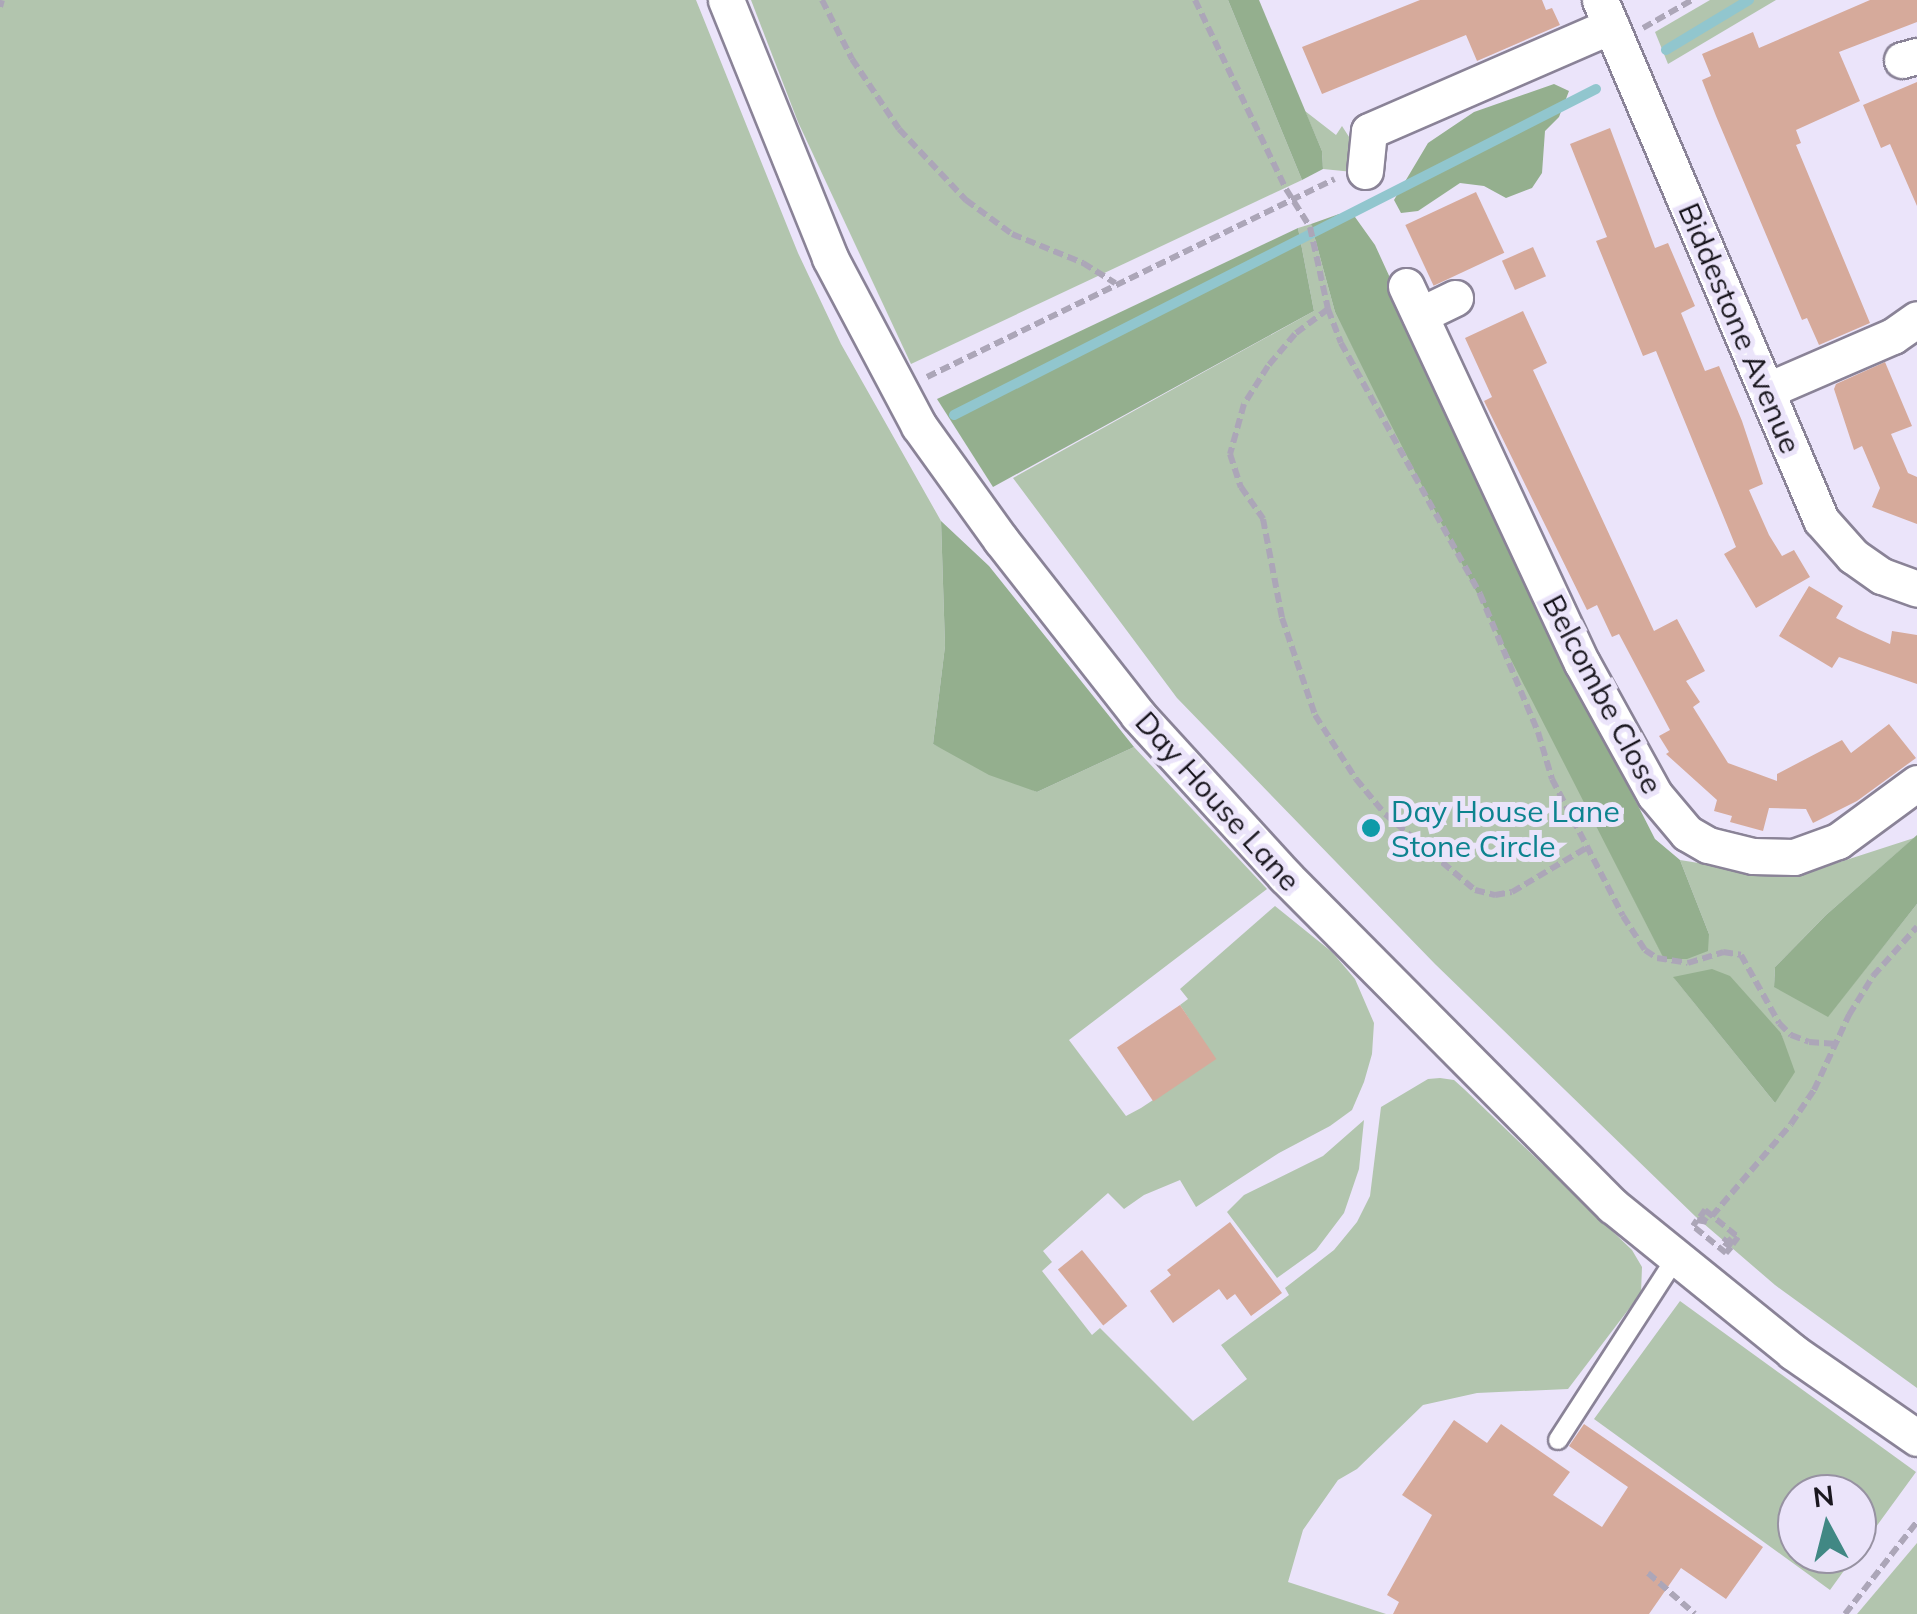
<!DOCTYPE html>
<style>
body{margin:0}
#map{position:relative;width:1917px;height:1614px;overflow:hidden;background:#ebe4fa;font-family:Mulish,sans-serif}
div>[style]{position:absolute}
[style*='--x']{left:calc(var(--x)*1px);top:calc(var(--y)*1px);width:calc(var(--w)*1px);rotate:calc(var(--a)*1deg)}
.green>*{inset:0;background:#b2c5ae}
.forest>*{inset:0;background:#94af8e}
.stream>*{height:10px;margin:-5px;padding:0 5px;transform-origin:5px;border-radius:5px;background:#91c6ce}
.building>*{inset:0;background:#d6aa9b;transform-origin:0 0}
.path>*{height:6px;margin-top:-3px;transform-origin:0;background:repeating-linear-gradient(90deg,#aca6b8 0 10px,transparent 0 15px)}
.roads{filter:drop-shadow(2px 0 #8a8397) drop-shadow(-2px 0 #8a8397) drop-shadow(0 2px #8a8397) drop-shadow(0 -2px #8a8397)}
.lane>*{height:18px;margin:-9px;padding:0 9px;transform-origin:9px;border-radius:9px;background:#fff}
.street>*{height:35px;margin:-17.5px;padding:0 17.5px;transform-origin:17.5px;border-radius:17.5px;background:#fff}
.dots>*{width:28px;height:28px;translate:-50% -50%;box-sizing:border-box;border:5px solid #ebe4fa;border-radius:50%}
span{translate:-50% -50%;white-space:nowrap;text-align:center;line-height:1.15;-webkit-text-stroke:10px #ebe4fa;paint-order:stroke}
.street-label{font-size:30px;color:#1a171f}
.culture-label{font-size:30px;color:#0d838f}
.left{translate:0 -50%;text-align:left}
.north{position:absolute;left:1777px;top:1474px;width:100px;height:100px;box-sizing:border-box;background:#ebe4fa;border:2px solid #9792a2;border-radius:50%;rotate:353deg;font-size:28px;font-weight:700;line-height:40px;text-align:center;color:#1a171f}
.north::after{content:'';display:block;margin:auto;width:35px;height:45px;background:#418884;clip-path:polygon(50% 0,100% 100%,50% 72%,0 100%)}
</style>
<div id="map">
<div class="green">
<i style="clip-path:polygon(0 0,696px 0,798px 253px,841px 344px,941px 521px,945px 646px,933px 744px,1037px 792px,1134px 747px,1267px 889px,1069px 1040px,1126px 1116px,1141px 1108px,1215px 1059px,1180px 1005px,1188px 999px,1180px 989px,1275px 906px,1332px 952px,1355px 979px,1374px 1023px,1372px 1054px,1364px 1082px,1352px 1110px,1330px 1126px,1279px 1153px,1196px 1207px,1180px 1180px,1144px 1195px,1124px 1209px,1108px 1193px,1043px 1251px,1052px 1262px,1042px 1271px,1092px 1335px,1100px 1328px,1193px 1421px,1247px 1379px,1221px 1345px,1289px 1295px,1285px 1288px,1334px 1250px,1357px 1222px,1370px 1196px,1381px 1107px,1428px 1079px,1440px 1078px,1454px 1080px,1464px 1089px,1632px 1250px,1642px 1267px,1641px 1293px,1568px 1389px,1477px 1393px,1423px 1405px,1357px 1469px,1338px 1480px,1303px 1530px,1288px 1582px,1386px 1614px,0 1614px)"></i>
<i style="clip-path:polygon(751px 0,1228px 0,1302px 180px,911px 364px,798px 122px)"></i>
<i style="clip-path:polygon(1710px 0,1776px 0,1668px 64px,1655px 32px)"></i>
<i style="clip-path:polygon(1305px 111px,1336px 135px,1342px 126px,1351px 140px,1353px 172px,1323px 169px,1322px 151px)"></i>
<i style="clip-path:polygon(evenodd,1311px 224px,1335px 312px,1664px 958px,1709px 934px,1680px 860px,1772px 875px,1806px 873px,1914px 838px,1826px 915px,1775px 967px,1774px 986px,1828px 1016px,1917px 904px,1917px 1388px,1775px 1285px,1696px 1217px,1435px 964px,1177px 698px,1013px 478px,1314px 311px,1298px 228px,1311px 224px,1674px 978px,1781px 1033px,1786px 1051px,1775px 1103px,1674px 978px)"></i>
<i style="clip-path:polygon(1364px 1120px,1359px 1169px,1344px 1213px,1316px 1250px,1277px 1278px,1227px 1212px,1244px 1195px,1323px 1156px)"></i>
<i style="clip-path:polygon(1680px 1301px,1916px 1472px,1857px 1553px,1857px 1494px,1797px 1494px,1797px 1554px,1856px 1554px,1830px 1590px,1594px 1419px)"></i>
<i style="clip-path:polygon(1917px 1543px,1917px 1614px,1857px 1614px)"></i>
</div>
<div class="forest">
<i style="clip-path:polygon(1228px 0,1259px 0,1322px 151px,1323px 169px,1302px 180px)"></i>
<i style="clip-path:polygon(1554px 84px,1569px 91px,1559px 117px,1545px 131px,1542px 173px,1532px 188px,1506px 198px,1484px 186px,1460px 183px,1418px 211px,1401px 213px,1394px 200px,1428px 143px,1474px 112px)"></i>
<i style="clip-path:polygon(1339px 214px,1355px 217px,1375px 245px,1577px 686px,1655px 839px,1680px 860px,1709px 934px,1708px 951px,1687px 959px,1664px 959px,1385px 413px,1335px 312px,1311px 224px)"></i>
<i style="clip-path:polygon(1298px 228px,1314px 311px,993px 487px,937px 399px)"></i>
<i style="clip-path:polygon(941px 521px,989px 566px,1134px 747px,1037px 792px,989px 775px,933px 744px,945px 646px)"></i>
<i style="clip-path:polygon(1917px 835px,1917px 904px,1828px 1017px,1774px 987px,1775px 967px,1826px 915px)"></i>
<i style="clip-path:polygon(1712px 969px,1730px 976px,1781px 1033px,1795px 1072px,1775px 1103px,1673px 977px)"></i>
</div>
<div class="stream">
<i style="--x:1666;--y:50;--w:97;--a:-31.1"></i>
<i style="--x:954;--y:415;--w:720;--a:-26.92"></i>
</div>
<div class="building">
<i style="clip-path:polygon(1420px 0,1542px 0,1546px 10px,1552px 8px,1560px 25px,1477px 61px,1466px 35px,1322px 94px,1302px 47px)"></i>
<i style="clip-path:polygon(1870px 0,1917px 0,1917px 22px,1839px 52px,1860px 101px,1796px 130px,1801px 143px,1796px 145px,1870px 323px,1819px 345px,1807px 318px,1802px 320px,1716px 116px,1702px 80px,1711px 76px,1702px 54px,1753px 32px,1759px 48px)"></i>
<i style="clip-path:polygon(1917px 82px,1917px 206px,1890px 144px,1881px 148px,1863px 105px)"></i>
<i style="clip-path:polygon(1610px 128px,1655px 248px,1668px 243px,1695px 306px,1681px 313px,1705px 371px,1719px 366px,1742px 421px,1763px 484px,1749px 490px,1769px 535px,1782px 556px,1794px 550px,1810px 577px,1756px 608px,1724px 554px,1736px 547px,1656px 351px,1643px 356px,1596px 241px,1607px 237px,1570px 144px)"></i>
<i style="left:1476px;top:192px;width:67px;height:78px;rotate:65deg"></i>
<i style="left:1533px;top:247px;width:32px;height:34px;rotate:66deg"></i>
<i style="clip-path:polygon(1523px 311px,1547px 363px,1533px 370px,1654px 631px,1677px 619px,1705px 671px,1686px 681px,1700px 702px,1693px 707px,1728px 763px,1777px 781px,1777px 774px,1842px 740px,1851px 753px,1889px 724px,1916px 758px,1857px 801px,1813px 823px,1806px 809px,1769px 808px,1763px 831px,1730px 822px,1732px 816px,1714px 811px,1717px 800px,1666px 754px,1669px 752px,1659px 736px,1670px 730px,1619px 634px,1612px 637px,1597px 605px,1587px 610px,1484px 401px,1492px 397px,1465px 338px)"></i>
<i style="clip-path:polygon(1885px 362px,1912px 426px,1891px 434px,1908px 473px,1917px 477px,1917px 524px,1872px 507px,1880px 488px,1862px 446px,1854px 450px,1834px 389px,1836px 384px)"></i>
<i style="clip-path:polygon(1809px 586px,1843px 606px,1836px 618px,1859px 630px,1890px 644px,1892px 631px,1917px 635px,1917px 684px,1839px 657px,1832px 668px,1779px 636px)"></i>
<i style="left:1180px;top:1005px;width:65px;height:76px;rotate:56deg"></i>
<i style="clip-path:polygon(1230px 1222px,1282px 1293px,1251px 1316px,1235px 1294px,1227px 1300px,1219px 1289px,1173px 1323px,1150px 1291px,1171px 1275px,1167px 1270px)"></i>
<i style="left:1082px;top:1250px;width:72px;height:31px;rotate:51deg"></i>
<i style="clip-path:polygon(1454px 1420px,1487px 1443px,1501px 1424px,1570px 1472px,1553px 1495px,1602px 1527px,1628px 1487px,1569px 1446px,1584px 1424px,1763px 1547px,1726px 1599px,1681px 1568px,1649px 1614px,1393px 1614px,1399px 1602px,1387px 1595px,1432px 1515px,1402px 1495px)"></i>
</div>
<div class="path">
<i style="--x:822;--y:0;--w:66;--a:63"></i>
<i style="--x:852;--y:59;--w:84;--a:56.1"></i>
<i style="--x:899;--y:129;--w:98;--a:46.7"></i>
<i style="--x:966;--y:200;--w:57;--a:36.5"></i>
<i style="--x:1012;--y:234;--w:77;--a:22.2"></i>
<i style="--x:1083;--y:263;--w:38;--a:32"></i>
<i style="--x:1195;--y:0;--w:210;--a:64.3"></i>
<i style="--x:1286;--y:189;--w:45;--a:57.7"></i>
<i style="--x:1310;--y:227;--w:84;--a:77.6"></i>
<i style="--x:1328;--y:309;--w:36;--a:69"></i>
<i style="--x:1341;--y:343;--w:287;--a:61"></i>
<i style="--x:1480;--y:594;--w:150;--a:67.2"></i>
<i style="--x:1538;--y:732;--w:49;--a:73.4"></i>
<i style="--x:1552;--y:779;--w:154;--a:62.6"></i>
<i style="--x:1623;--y:916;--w:40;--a:57.1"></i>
<i style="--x:1645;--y:950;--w:14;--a:34"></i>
<i style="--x:1657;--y:958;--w:31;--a:9"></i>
<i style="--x:1688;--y:963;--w:37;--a:-17"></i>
<i style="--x:1723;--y:952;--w:18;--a:9"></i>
<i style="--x:1741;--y:955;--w:78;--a:60.8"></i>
<i style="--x:1779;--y:1023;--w:17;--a:45"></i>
<i style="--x:1791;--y:1035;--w:19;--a:21"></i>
<i style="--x:1809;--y:1042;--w:28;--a:4"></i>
<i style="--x:0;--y:7;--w:7;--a:-74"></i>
<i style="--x:1643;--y:28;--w:56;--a:-29.7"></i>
<i style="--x:1328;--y:309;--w:41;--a:142.9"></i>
<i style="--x:1295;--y:334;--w:42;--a:130.2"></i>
<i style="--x:1268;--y:366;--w:45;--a:122.3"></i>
<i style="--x:1244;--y:404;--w:52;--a:105.6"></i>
<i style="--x:1230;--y:454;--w:35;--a:72"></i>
<i style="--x:1241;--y:487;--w:39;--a:55"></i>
<i style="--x:1263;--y:519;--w:101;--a:79.1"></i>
<i style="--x:1282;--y:618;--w:102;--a:71.2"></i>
<i style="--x:1315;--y:715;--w:76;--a:57.4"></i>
<i style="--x:1356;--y:779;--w:45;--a:50.4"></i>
<i style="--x:1385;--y:814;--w:118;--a:40.2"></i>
<i style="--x:1475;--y:890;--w:21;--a:14"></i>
<i style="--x:1495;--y:895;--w:17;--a:-10"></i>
<i style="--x:1512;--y:892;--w:86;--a:-30.7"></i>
<i style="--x:927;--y:377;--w:453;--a:-25.9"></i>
<i style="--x:1705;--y:1210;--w:43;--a:39.3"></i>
<i style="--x:1738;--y:1237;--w:9;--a:126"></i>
<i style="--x:1733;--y:1244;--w:8;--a:-135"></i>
<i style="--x:1727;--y:1238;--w:5;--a:127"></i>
<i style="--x:1724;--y:1242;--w:9;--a:36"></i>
<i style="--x:1731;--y:1247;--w:8;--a:130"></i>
<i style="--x:1726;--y:1253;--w:43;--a:-140.7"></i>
<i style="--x:1693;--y:1226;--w:7;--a:-56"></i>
<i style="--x:1697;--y:1220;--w:10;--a:11"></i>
<i style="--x:1707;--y:1222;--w:9;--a:-144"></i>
<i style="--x:1700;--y:1217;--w:9;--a:-54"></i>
<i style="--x:1712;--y:1216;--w:121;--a:-49.3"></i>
<i style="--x:1791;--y:1124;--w:41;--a:-55.9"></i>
<i style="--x:1814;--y:1090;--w:83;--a:-65"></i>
<i style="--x:1849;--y:1015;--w:46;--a:-58.4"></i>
<i style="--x:1873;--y:976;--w:66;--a:-48.1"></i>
<i style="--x:1648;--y:1573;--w:62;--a:41.1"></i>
<i style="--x:1845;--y:1614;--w:117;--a:-52"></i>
</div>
<div class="roads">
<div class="lane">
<i style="--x:1558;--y:1440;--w:216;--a:-57.1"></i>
</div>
<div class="street">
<i style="--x:726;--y:0;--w:278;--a:68"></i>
<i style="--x:830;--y:258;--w:190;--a:62.1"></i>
<i style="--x:919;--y:426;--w:140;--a:54.3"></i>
<i style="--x:1001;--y:540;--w:222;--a:51.9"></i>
<i style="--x:1138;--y:715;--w:218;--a:47.6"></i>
<i style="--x:1285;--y:876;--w:465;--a:45.2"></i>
<i style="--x:1613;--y:1206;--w:232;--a:39"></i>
<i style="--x:1793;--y:1352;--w:151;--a:34.7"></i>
<i style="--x:1600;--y:0;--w:565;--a:66.97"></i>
<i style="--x:1821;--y:520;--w:48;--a:48.4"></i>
<i style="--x:1853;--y:556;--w:35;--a:35"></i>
<i style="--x:1882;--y:576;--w:37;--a:20"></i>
<i style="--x:1902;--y:60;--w:16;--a:-15"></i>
<i style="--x:1369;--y:131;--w:264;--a:-23.5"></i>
<i style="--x:1365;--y:171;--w:40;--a:-84.3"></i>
<i style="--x:1406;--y:286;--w:416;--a:65"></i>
<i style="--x:1582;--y:663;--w:151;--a:61.1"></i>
<i style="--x:1655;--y:795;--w:50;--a:49.9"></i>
<i style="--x:1687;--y:833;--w:24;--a:30"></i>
<i style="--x:1708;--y:845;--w:46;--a:13.7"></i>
<i style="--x:1753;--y:856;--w:41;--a:1.4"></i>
<i style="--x:1794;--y:857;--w:47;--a:-20"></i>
<i style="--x:1838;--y:841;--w:98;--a:-36.3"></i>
<i style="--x:1420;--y:315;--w:39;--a:-26"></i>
<i style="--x:1768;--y:390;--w:136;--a:-23.4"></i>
<i style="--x:1893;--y:336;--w:29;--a:-35"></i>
</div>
</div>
<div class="dots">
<i style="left:1371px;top:828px;background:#0f9aa8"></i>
</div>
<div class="street-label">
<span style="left:1740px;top:328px;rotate:67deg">Biddestone Avenue</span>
<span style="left:1603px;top:694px;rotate:62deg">Belcombe Close</span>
<span style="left:1218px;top:801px;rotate:48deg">Day House Lane</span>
</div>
<div class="culture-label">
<span class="left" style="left:1391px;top:828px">Day House Lane<br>Stone Circle</span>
</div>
<div class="north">N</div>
</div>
